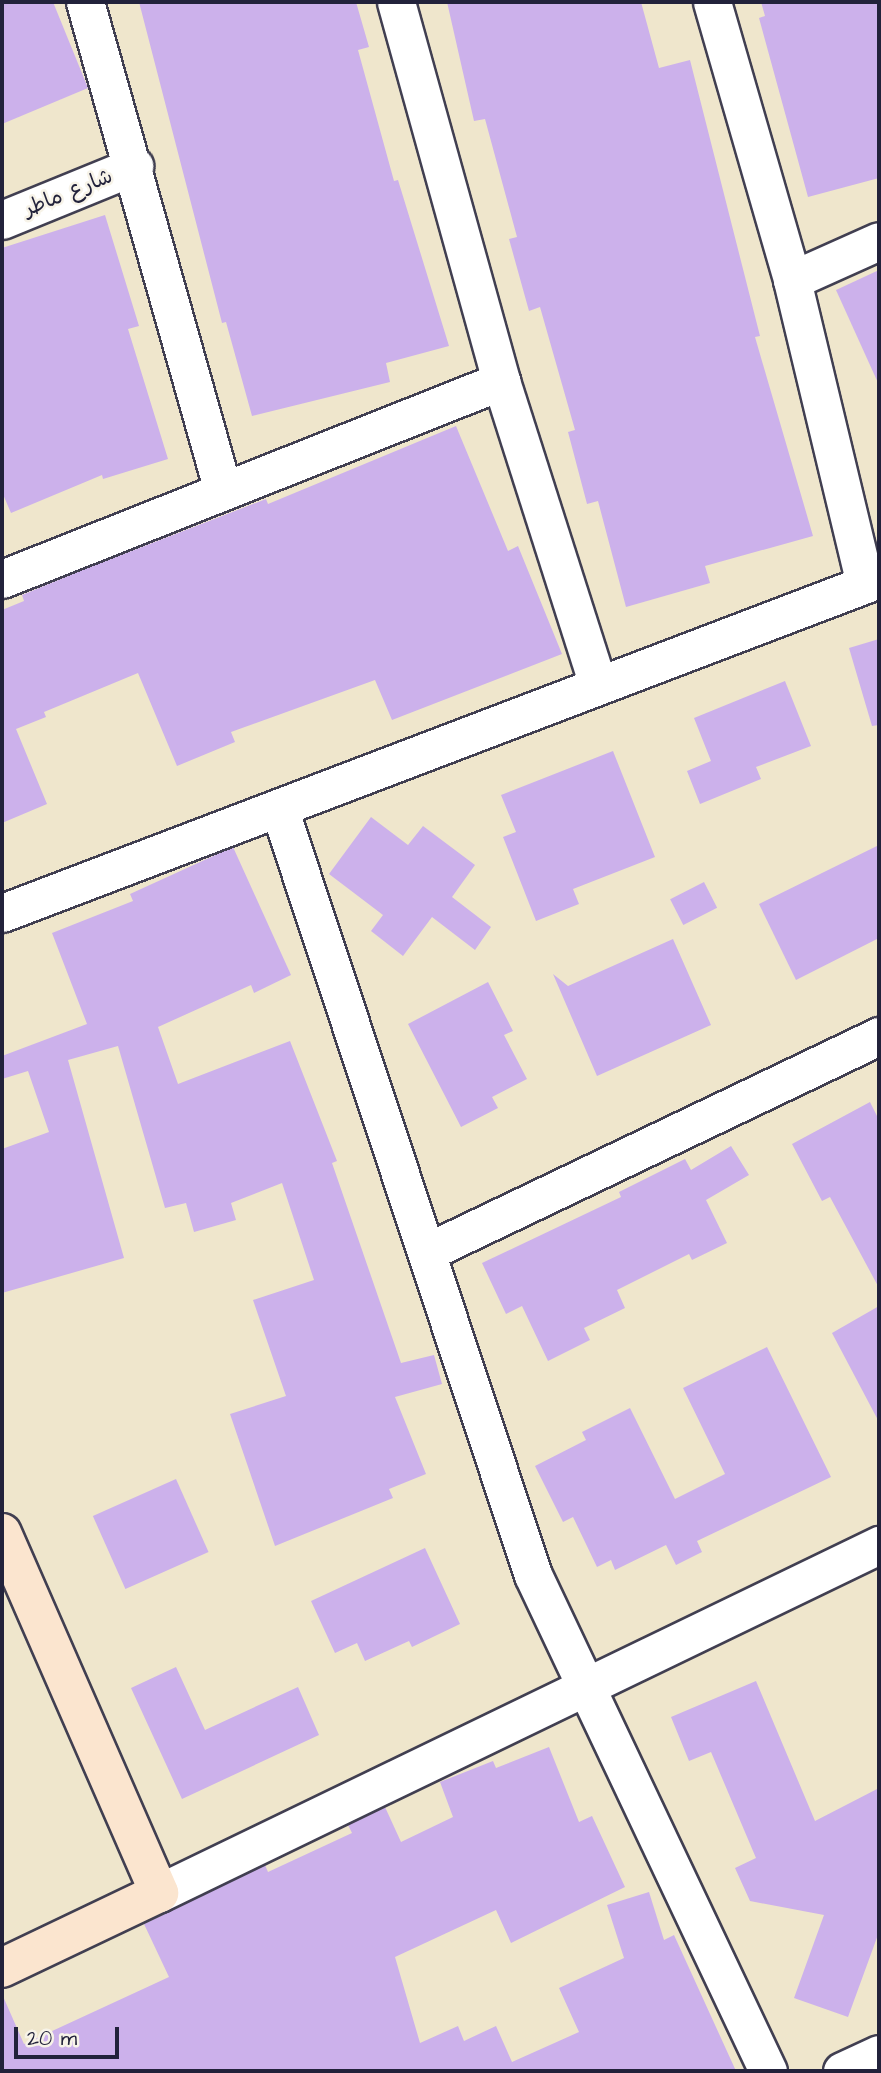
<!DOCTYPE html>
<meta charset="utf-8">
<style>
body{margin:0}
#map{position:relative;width:881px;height:2073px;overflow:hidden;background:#efe6cc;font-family:"Architects Daughter","Playpen Sans Arabic",sans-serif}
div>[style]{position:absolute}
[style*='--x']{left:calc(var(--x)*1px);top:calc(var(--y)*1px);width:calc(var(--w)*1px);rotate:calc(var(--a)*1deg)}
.building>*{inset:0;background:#ccb1eb;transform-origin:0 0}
.roads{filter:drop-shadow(2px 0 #413f51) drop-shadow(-2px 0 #413f51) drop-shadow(0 2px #413f51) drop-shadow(0 -2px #413f51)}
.minor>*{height:37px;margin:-18.5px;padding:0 18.5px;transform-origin:18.5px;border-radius:18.5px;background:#fff}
.secondary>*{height:38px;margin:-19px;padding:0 19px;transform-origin:19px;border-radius:19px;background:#fbe5cf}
span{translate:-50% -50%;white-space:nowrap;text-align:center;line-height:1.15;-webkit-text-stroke:5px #f7f3e8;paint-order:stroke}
.street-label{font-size:21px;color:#22223b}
.frame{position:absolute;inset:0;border:4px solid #22223b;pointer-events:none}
.scale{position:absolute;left:14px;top:2027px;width:105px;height:32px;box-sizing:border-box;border:4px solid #22223b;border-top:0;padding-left:9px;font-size:21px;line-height:24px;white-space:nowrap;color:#22223b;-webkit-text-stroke:5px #f7f3e8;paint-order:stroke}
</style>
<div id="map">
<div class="building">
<i style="clip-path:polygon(2px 2px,53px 2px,88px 88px,2px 124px)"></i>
<i style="clip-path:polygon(139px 2px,356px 2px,369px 47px,358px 50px,394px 181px,398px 180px,449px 346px,386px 363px,390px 382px,252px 416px,226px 322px,222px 323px)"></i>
<i style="clip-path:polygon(447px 2px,641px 2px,659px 68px,690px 60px,760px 336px,755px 337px,813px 536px,705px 566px,710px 583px,626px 607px,598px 501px,587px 504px,568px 432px,575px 430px,540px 307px,529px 311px,509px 239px,517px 237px,485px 119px,474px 121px)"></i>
<i style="clip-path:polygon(761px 2px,879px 2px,879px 178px,808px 197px,759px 18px,765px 16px)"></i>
<i style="clip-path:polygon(105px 215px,139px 326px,128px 329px,168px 459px,103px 479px,102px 475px,11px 513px,2px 492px,2px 248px)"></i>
<i style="clip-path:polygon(879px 270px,879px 385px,836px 290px)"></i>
<i style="clip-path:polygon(456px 426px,508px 551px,518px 546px,562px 654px,392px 720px,375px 680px,231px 732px,235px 742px,177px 766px,138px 673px,44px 712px,46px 717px,16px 729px,47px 804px,2px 823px,2px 610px,24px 601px,22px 595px,85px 569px,266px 499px,268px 504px)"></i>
<i style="clip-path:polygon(879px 639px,879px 725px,872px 726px,849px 648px)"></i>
<i style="clip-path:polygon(785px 681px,811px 746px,756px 767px,761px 779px,700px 804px,687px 771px,711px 761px,694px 718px)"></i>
<i style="clip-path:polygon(613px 751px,655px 857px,573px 889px,579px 904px,536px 921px,503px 837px,516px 832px,501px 795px)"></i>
<i style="clip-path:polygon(371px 817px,408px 845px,423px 826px,475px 865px,452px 897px,491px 927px,475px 950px,432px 917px,403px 956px,371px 931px,383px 915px,329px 874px)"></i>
<i style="clip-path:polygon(879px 845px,879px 938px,796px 980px,759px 904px)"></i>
<i style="clip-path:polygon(233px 847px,291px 975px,254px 993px,251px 985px,158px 1027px,178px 1084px,290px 1041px,337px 1161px,332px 1163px,401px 1363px,434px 1355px,442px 1384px,395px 1397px,426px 1474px,389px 1489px,393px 1498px,275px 1546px,230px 1414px,286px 1396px,253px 1300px,314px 1280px,282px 1183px,231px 1203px,236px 1220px,194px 1232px,186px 1203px,165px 1208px,118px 1046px,68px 1060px,124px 1258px,2px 1293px,2px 1149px,49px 1132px,28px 1071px,2px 1079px,2px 1056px,87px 1024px,52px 933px,133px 901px,130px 894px)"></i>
<i style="left:704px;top:882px;width:29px;height:38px;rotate:63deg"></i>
<i style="clip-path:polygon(673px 939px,711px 1025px,597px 1076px,553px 974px,568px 986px)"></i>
<i style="clip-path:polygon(488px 982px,513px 1031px,504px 1035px,527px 1079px,492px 1097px,498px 1108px,461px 1127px,408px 1024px)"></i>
<i style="clip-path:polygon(870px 1102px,879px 1120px,879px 1288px,830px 1197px,822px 1201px,792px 1144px)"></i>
<i style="clip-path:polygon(731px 1146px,749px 1175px,706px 1200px,727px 1243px,692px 1260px,689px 1254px,617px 1290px,625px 1308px,584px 1328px,590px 1340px,548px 1361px,522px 1306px,506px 1314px,482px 1263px,621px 1197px,619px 1192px,685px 1159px,691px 1170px)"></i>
<i style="clip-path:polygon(879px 1306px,879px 1422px,832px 1333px)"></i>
<i style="clip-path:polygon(767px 1347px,831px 1477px,697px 1541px,702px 1552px,676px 1565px,666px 1545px,615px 1570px,611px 1560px,597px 1567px,573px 1517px,563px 1522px,535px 1466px,586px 1440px,582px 1432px,630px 1408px,675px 1499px,725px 1474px,683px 1388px)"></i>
<i style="left:176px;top:1479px;width:80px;height:91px;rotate:66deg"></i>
<i style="clip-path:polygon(425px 1548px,460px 1624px,412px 1647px,409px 1641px,365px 1661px,357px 1643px,335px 1653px,311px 1601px)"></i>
<i style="clip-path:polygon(176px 1667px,205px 1730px,298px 1687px,319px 1735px,182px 1799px,131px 1688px)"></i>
<i style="clip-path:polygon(756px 1681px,815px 1821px,879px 1788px,879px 1932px,848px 2017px,794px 1998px,824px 1915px,750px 1901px,735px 1868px,756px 1858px,711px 1752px,689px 1761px,671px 1717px)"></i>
<i style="clip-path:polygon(549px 1747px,579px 1822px,592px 1816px,625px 1887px,511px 1943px,496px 1910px,395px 1957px,420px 2043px,458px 2026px,464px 2041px,496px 2026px,512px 2062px,579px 2032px,559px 1988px,624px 1958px,607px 1905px,649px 1892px,664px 1940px,674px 1935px,736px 2071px,2px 2071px,2px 1994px,24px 2044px,169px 1977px,144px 1924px,265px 1865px,268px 1872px,352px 1833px,348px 1825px,385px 1807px,401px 1842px,453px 1817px,440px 1782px,493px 1761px,496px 1768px)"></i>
</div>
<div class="roads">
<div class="minor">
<i style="--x:85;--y:2;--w:508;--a:74.24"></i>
<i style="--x:396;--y:2;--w:393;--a:74.5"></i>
<i style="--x:501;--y:381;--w:319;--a:72.3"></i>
<i style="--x:712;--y:2;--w:289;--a:73.9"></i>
<i style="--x:792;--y:280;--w:313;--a:76.5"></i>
<i style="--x:2;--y:220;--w:143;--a:-22.2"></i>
<i style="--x:792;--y:280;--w:95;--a:-24.1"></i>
<i style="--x:2;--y:579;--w:537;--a:-21.64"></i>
<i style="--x:279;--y:808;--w:808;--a:71.68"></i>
<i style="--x:533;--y:1575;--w:549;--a:64.65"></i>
<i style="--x:2;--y:913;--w:938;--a:-20.85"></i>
<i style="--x:427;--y:1252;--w:501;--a:-25.54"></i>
<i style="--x:159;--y:1893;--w:800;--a:-25.8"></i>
<i style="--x:842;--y:2071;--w:41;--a:-24.7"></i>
</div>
<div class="secondary">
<i style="--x:2;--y:1533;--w:393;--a:66.4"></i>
<i style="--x:159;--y:1893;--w:174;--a:154.5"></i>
</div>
</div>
<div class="street-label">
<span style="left:68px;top:193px;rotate:-22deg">شارع ماطر</span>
</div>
<div class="frame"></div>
<div class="scale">20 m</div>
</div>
